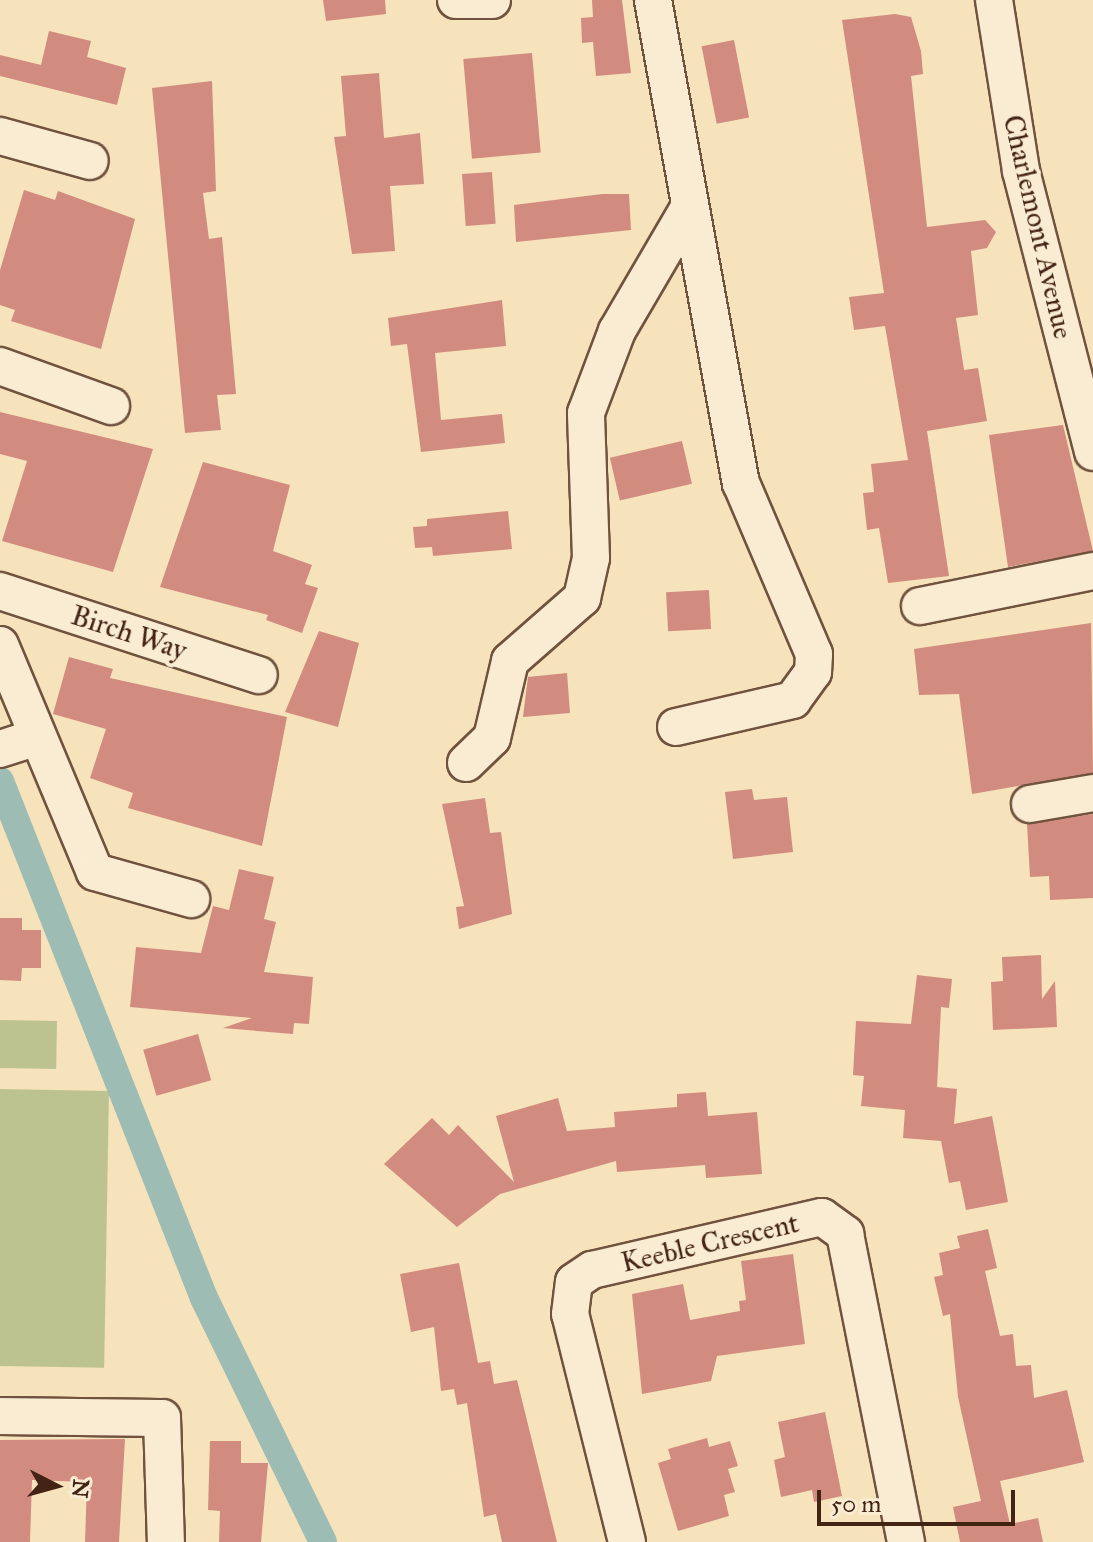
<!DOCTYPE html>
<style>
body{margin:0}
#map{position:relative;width:1093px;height:1542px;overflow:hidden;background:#f6e2bb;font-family:"IM FELL Great Primer",serif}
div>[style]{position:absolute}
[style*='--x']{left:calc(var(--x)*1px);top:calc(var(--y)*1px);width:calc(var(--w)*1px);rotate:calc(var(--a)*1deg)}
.green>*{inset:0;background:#bdc390;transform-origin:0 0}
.canal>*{height:28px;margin:-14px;padding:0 14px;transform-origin:14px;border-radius:14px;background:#9dbdb4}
.building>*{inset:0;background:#d18c7f;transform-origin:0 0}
.roads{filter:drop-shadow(2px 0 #70533e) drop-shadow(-2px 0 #70533e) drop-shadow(0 2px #70533e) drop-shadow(0 -2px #70533e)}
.minor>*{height:36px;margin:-18px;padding:0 18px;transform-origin:18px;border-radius:18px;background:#f9ecd3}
span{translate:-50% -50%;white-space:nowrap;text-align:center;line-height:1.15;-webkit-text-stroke:8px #f9ecd3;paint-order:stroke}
.street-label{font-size:28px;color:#432314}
.north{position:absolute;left:16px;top:1446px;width:80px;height:80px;-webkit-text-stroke:6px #f9ecd3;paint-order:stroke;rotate:96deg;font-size:22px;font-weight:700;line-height:32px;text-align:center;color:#432314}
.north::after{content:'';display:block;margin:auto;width:28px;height:36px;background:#432314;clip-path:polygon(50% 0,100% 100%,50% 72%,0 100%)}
.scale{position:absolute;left:817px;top:1490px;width:198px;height:36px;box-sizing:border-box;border:4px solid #432314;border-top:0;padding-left:10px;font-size:24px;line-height:28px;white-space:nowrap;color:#432314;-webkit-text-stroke:6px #f9ecd3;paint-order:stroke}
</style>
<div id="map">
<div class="green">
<i style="left:0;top:1020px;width:57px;height:48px;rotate:1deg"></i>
<i style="left:0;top:1089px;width:109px;height:277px;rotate:1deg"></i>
</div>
<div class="canal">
<i style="--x:0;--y:781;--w:556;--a:68.47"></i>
<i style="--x:204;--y:1298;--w:271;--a:64"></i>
</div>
<div class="building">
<i style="clip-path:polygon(323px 0,385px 0,386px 14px,326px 21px)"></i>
<i style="clip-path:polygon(592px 0,622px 0,631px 73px,596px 76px,593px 42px,582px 43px,581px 18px,593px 17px)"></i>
<i style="clip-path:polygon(895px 14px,911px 17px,921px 51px,923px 74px,911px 76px,927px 227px,985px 220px,996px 232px,987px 248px,971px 251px,978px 315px,956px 318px,964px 370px,978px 368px,987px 421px,927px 431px,949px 576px,888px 583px,879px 528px,867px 530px,863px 493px,874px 492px,871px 464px,908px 460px,885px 326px,854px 330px,849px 297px,884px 293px,842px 20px)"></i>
<i style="clip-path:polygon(49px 31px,91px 41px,87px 57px,126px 68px,117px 105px,0 76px,0 55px,41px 65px)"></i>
<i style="left:734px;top:40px;width:79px;height:33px;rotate:79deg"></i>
<i style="left:532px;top:53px;width:100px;height:69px;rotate:85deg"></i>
<i style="clip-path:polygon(379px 73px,384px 138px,420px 133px,424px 184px,390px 186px,395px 251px,352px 254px,334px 137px,346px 136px,341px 76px)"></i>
<i style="clip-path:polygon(212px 81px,216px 191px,203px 193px,209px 239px,222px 237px,236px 394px,217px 395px,221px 430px,185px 433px,152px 88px)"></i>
<i style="left:492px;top:172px;width:52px;height:30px;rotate:86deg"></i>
<i style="clip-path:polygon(24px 190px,55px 200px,58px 191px,135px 219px,101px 349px,11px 321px,15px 310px,0 305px,0 270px)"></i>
<i style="clip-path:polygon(602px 194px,629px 194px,631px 230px,516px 242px,514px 205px)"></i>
<i style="clip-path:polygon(502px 300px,506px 346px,435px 353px,441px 420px,502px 414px,505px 443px,421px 452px,407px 344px,391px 346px,388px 318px)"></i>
<i style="clip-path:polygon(0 412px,153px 449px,113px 572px,2px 541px,27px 461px,0 454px)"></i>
<i style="clip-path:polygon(1063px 425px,1093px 551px,1008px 567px,989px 435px)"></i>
<i style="left:682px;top:441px;width:44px;height:74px;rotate:77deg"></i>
<i style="clip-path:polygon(203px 462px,290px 485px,273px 551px,312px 565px,305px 584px,318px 588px,302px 633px,266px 620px,268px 615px,160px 587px)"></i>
<i style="clip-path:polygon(508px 511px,512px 549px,433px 556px,432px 547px,415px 548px,413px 527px,427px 526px,427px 519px)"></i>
<i style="left:709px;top:590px;width:39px;height:43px;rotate:87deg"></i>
<i style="clip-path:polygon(1091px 623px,1093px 773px,972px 794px,959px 694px,919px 695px,914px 649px)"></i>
<i style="clip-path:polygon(319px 631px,359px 643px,338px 727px,285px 712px)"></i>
<i style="clip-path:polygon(69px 657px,113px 669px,110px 678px,287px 717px,262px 846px,128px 808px,133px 793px,90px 778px,106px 729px,53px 714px)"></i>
<i style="clip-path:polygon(567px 673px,570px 713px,523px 717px,528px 677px)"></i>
<i style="clip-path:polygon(752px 789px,754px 800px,787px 797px,793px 852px,733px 859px,725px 792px)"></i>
<i style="clip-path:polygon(485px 798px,490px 833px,501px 832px,512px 914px,459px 929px,456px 907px,464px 906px,442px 804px)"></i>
<i style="clip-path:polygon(1093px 814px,1093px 898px,1050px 900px,1049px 876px,1030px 877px,1027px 824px)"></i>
<i style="clip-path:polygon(239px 869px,274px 877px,264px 919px,276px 922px,264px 972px,313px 977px,309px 1024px,294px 1023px,293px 1034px,223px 1028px,252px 1018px,130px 1007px,136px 947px,201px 953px,213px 906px,229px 910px)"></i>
<i style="clip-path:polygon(0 918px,22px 918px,22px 930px,41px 930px,41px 968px,22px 968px,21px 981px,0 980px)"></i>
<i style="clip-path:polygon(1041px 955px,1042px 999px,1055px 981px,1057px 1027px,993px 1030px,991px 982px,1003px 981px,1002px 957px)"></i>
<i style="clip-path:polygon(917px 975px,952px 979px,949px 1008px,941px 1007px,937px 1087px,957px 1089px,954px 1124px,992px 1116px,1008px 1202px,966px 1210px,960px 1181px,949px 1183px,941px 1141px,903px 1138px,905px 1110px,861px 1106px,864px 1076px,853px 1075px,856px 1021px,911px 1024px)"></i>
<i style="left:198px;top:1034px;width:48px;height:57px;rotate:74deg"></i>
<i style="clip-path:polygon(706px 1092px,708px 1116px,757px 1112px,762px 1174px,706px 1178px,705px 1165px,617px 1172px,616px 1161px,500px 1194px,457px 1227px,384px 1164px,432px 1118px,449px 1135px,458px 1125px,514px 1182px,496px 1116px,558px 1098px,567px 1131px,615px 1127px,614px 1112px,677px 1107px,677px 1094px)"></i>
<i style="clip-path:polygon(988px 1229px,997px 1268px,985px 1271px,1000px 1336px,1013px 1334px,1016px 1366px,1031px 1365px,1034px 1398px,1067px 1390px,1084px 1462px,1000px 1481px,1010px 1524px,1038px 1518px,1043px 1542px,960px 1542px,953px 1507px,981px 1501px,958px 1397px,950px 1314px,943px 1316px,934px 1277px,943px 1275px,939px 1253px,960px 1248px,957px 1236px)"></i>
<i style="clip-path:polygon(793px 1254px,805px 1344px,717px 1356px,711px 1381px,642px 1394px,632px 1294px,683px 1284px,690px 1320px,740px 1311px,739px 1301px,746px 1300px,741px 1261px)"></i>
<i style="clip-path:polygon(459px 1263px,478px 1363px,490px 1361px,494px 1384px,517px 1380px,557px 1542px,502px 1542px,496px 1514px,484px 1517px,467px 1403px,457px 1405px,454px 1389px,441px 1391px,434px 1327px,411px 1332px,400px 1274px)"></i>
<i style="clip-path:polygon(825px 1412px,842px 1496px,814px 1502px,812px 1490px,781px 1497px,774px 1460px,785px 1457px,778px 1422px)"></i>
<i style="clip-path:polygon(707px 1438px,709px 1447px,730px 1441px,738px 1466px,728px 1469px,735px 1492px,724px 1495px,729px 1516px,678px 1531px,658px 1463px,671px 1459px,668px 1449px)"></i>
<i style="clip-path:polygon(125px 1439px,119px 1542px,85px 1542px,87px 1482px,32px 1480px,30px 1542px,0 1542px,0 1440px)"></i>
<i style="clip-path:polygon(210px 1441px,241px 1441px,241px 1463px,268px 1463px,261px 1542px,219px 1542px,220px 1511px,208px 1510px)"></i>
</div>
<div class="roads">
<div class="minor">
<i style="--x:456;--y:0;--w:36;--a:0"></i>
<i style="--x:653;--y:0;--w:491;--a:79.7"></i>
<i style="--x:741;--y:483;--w:186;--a:66.9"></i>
<i style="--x:814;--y:654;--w:18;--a:93"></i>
<i style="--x:813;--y:672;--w:34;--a:126"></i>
<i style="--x:793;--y:700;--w:120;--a:167"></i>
<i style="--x:994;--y:0;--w:173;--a:81"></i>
<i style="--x:1021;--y:171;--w:290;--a:75.6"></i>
<i style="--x:0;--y:136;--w:93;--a:15.5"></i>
<i style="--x:0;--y:366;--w:118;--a:19.8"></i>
<i style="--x:0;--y:591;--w:272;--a:18"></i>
<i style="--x:920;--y:606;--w:177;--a:-11.4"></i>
<i style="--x:0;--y:645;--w:246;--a:67.3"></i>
<i style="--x:95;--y:872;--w:100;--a:15.7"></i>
<i style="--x:0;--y:749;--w:38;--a:-18"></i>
<i style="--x:466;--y:763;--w:36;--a:-44"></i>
<i style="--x:492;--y:738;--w:79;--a:-76.8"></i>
<i style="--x:510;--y:661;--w:96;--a:-41.2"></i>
<i style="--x:582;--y:598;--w:41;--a:-77.3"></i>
<i style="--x:591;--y:558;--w:145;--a:-92"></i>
<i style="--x:586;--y:413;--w:88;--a:-69.3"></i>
<i style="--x:617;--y:331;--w:137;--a:-59.7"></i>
<i style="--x:1030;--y:804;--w:64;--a:-9.9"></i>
<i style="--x:0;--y:1416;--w:162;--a:0.7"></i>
<i style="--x:162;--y:1418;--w:124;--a:88.2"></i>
<i style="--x:627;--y:1542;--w:235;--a:-104"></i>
<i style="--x:570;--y:1314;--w:32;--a:-83"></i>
<i style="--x:574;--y:1282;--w:22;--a:-34"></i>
<i style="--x:592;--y:1270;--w:236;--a:-13"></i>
<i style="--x:822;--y:1217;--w:29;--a:36"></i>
<i style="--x:845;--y:1234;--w:314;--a:78.8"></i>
</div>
</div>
<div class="street-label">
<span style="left:1038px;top:227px;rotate:77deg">Charlemont Avenue</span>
<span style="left:129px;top:633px;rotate:18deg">Birch Way</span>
<span style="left:710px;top:1243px;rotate:-13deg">Keeble Crescent</span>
</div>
<div class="north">N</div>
<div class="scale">50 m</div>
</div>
